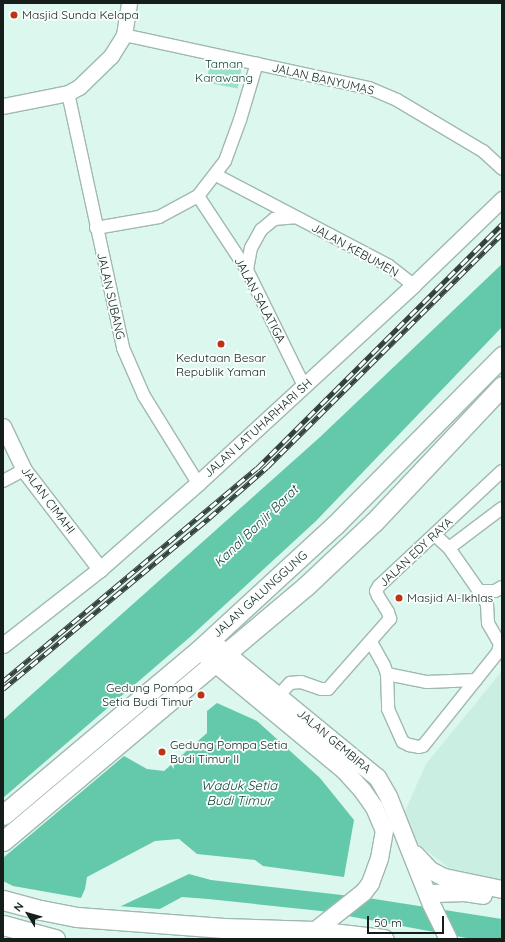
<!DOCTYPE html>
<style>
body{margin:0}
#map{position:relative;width:505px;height:942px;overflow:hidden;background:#dcf7ed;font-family:Quicksand,sans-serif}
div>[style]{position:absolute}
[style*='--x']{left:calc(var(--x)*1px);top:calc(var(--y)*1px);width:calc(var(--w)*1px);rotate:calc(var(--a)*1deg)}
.built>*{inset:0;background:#caeee1}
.green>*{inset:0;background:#9ae1ca;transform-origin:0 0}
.water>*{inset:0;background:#64c9ab}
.pier>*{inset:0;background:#dcf7ed}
.roads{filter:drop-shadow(1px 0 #a0b9b0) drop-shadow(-1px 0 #a0b9b0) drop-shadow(0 1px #a0b9b0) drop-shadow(0 -1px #a0b9b0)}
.minor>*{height:12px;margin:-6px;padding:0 6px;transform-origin:6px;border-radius:6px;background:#fff}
.tertiary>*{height:15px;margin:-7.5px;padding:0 7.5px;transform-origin:7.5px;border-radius:7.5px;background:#fff}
.secondary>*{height:17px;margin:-8.5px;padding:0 8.5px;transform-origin:8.5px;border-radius:8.5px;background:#fff}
.primary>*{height:19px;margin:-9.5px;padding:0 9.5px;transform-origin:9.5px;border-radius:9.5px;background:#fff}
.rail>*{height:4.5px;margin-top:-2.25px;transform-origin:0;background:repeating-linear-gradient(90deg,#f9fffd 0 9px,#35413d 0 18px);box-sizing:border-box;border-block:1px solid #35413d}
.dots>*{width:11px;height:11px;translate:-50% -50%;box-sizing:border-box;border:2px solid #f9fffd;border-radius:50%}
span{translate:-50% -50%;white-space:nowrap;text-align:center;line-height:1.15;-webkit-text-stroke:3.5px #f9fffd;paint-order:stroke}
.poi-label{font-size:12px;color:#151e1b}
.left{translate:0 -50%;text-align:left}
.right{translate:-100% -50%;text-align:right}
.park-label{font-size:12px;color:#184538}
.street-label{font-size:12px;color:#151e1b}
.water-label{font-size:13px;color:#164337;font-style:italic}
.frame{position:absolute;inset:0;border:4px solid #151e1b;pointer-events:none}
.north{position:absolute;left:8px;top:894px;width:40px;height:40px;-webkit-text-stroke:3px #f9fffd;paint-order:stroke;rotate:307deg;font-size:11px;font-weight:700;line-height:16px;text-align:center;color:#151e1b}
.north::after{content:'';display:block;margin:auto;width:14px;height:18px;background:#151e1b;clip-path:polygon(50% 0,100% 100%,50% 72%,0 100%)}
.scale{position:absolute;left:367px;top:916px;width:77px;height:18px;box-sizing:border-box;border:2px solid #151e1b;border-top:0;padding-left:5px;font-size:12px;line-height:14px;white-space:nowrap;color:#151e1b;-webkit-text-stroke:3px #f9fffd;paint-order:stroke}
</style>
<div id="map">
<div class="built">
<i style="clip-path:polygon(502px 671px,502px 880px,450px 869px,410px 837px,402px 818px,426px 764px)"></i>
</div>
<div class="green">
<i style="left:212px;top:53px;width:32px;height:30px;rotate:11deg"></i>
</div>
<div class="water">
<i style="clip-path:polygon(502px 264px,502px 327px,316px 521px,190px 637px,3px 798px,3px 720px,319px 438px)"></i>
<i style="clip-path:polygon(217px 703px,257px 721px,320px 778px,354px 820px,344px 877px,263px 866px,255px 860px,197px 854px,179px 839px,155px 841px,87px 877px,85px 889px,81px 898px,13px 886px,3px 881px,3px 858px,124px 756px,147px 769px,164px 771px,207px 733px,207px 711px)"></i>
<i style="clip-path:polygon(189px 874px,211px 880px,368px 898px,502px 919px,502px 939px,472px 939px,321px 911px,208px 899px,182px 897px,119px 931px,3px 939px,100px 916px)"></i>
</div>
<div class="pier">
<i style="clip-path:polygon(117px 906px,160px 909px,160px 911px,120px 933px,101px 939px,3px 939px,3px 932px,33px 929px,100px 914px)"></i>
</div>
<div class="roads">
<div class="minor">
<i style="--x:124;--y:35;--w:251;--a:12.2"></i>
<i style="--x:369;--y:88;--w:30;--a:23"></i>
<i style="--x:397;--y:100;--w:100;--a:30.7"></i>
<i style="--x:483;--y:151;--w:26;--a:43"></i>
<i style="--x:68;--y:93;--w:261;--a:77.8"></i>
<i style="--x:123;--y:348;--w:52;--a:66.4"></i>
<i style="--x:144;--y:396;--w:102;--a:58.2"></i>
<i style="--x:216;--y:175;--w:195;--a:27.7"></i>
<i style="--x:389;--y:266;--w:31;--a:38"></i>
<i style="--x:198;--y:196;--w:89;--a:56.5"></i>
<i style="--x:247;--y:270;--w:129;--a:63.8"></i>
<i style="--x:96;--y:228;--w:64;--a:-9.9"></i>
<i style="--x:159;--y:217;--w:44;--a:-28.3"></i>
<i style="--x:198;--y:196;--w:44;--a:-52.4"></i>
<i style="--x:225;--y:161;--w:44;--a:-69.9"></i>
<i style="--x:240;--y:120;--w:59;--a:-73.4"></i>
<i style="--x:247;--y:270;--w:22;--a:-80"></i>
<i style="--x:251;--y:248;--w:21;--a:-61"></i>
<i style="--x:261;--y:230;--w:17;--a:-40"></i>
<i style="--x:274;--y:219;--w:21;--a:-5"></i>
<i style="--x:3;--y:481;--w:24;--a:-28"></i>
<i style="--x:449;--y:548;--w:66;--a:-37"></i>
<i style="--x:479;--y:591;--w:16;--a:0"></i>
<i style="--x:495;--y:591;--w:8;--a:-30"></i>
<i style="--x:371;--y:642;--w:26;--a:61"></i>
<i style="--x:384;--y:665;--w:9;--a:72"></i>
<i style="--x:387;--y:674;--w:35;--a:88"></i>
<i style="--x:388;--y:709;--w:36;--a:66"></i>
<i style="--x:403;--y:742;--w:7;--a:27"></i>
<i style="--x:409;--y:745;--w:10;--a:11"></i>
<i style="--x:419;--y:747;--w:4;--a:-14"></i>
<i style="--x:423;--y:746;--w:120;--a:-51.4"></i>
<i style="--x:498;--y:652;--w:8;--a:-76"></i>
<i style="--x:500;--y:644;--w:24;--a:-120"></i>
<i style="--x:488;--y:623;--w:19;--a:-93"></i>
<i style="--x:487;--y:604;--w:15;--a:-122"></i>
<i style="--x:479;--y:591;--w:52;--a:-124.9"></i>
<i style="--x:449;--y:548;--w:19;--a:-137"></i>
<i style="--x:387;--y:674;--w:41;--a:11.3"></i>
<i style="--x:427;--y:682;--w:49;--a:-2.3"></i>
<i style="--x:278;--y:696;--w:18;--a:-47"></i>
<i style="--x:290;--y:683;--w:11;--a:-5"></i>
<i style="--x:301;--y:682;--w:21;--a:19"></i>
<i style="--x:321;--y:689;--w:7;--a:0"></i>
<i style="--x:328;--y:689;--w:94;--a:-48.5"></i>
<i style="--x:390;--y:619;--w:7;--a:-106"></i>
<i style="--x:388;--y:612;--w:19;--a:-122"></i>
<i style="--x:378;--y:596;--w:5;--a:-112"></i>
<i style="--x:376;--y:591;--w:6;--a:-59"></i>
<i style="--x:379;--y:586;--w:168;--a:-43.1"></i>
</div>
<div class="tertiary">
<i style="--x:3;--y:106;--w:66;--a:-11.3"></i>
<i style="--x:68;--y:93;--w:13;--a:-29"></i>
<i style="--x:79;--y:87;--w:45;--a:-44.1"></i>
<i style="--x:111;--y:56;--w:25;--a:-58"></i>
<i style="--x:124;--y:35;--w:32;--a:-81"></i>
<i style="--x:3;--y:426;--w:49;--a:64.5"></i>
<i style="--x:24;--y:470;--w:125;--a:52.5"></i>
<i style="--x:3;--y:645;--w:123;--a:-38.1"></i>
<i style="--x:100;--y:569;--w:130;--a:-41.3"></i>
<i style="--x:198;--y:483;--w:292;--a:-42.6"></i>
<i style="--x:413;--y:285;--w:124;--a:-44"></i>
</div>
<div class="secondary">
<i style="--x:210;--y:640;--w:216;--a:39.4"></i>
<i style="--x:377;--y:777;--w:22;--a:60"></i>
<i style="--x:388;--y:796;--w:116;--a:68.3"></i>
<i style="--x:431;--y:904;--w:39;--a:64"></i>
<i style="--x:199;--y:650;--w:188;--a:39.6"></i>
<i style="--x:344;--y:770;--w:27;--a:48"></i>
<i style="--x:362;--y:790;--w:21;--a:55"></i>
<i style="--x:374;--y:807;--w:25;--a:67"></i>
<i style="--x:384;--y:830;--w:28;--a:100"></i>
<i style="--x:379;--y:858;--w:27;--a:110"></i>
<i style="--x:370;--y:883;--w:11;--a:128"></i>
<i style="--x:363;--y:892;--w:63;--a:141.5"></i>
<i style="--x:415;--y:854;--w:22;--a:47"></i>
<i style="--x:430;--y:870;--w:16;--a:27"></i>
<i style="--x:444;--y:877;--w:59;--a:11.7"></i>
<i style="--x:428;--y:896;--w:6;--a:-31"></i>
<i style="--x:433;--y:893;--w:31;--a:-2"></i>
<i style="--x:464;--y:892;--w:19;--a:9"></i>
</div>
<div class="primary">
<i style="--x:3;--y:815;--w:256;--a:-40.1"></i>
<i style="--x:199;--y:650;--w:185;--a:-42.6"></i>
<i style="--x:335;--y:525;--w:238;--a:-45.3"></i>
<i style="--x:3;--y:841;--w:396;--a:-40.1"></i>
<i style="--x:306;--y:586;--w:93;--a:-43.3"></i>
<i style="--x:374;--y:522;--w:187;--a:-46.7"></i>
<i style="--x:3;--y:900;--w:39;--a:15"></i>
<i style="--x:41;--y:910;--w:37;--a:11"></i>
<i style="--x:77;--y:917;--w:147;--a:4.3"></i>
<i style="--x:224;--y:928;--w:90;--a:1.9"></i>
<i style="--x:314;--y:931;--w:70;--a:6.5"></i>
<i style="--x:3;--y:925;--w:54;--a:15.1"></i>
</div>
</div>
<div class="rail">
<i style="--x:3;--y:681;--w:331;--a:-40"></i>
<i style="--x:257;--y:468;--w:346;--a:-44.9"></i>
<i style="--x:3;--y:689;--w:268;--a:-39.7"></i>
<i style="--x:209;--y:518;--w:77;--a:-41.3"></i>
<i style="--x:267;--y:467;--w:331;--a:-44.8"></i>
</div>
<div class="dots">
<i style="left:14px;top:15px;background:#bd3313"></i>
<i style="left:221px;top:344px;background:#bd3313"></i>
<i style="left:399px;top:598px;background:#bd3313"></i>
<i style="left:201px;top:695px;background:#bd3313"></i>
<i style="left:162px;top:752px;background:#bd3313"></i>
</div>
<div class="poi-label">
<span class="left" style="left:22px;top:15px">Masjid Sunda Kelapa</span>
<span style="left:221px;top:365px">Kedutaan Besar<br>Republik Yaman</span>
<span class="left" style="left:407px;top:598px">Masjid Al-Ikhlas</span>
<span class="right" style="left:193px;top:695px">Gedung Pompa<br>Setia Budi Timur</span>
<span class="left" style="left:170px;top:752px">Gedung Pompa Setia<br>Budi Timur II</span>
</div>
<div class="park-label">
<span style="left:224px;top:71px">Taman<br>Karawang</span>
</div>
<div class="street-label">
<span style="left:323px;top:79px;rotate:13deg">JALAN BANYUMAS</span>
<span style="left:355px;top:250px;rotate:29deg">JALAN KEBUMEN</span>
<span style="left:111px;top:296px;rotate:77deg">JALAN SUBANG</span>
<span style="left:260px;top:300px;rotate:62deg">JALAN SALATIGA</span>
<span style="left:258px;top:428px;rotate:-42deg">JALAN LATUHARHARI SH</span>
<span style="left:48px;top:500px;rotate:53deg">JALAN CIMAHI</span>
<span style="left:416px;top:552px;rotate:-43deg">JALAN EDY RAYA</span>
<span style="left:260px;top:594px;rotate:-42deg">JALAN GALUNGGUNG</span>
<span style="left:334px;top:741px;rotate:40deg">JALAN GEMBIRA</span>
</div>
<div class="water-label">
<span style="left:256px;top:526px;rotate:-44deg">Kanal Banjir Barat</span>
<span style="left:239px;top:793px">Waduk Setia<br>Budi Timur</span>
</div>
<div class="frame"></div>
<div class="north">N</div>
<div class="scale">50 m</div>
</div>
